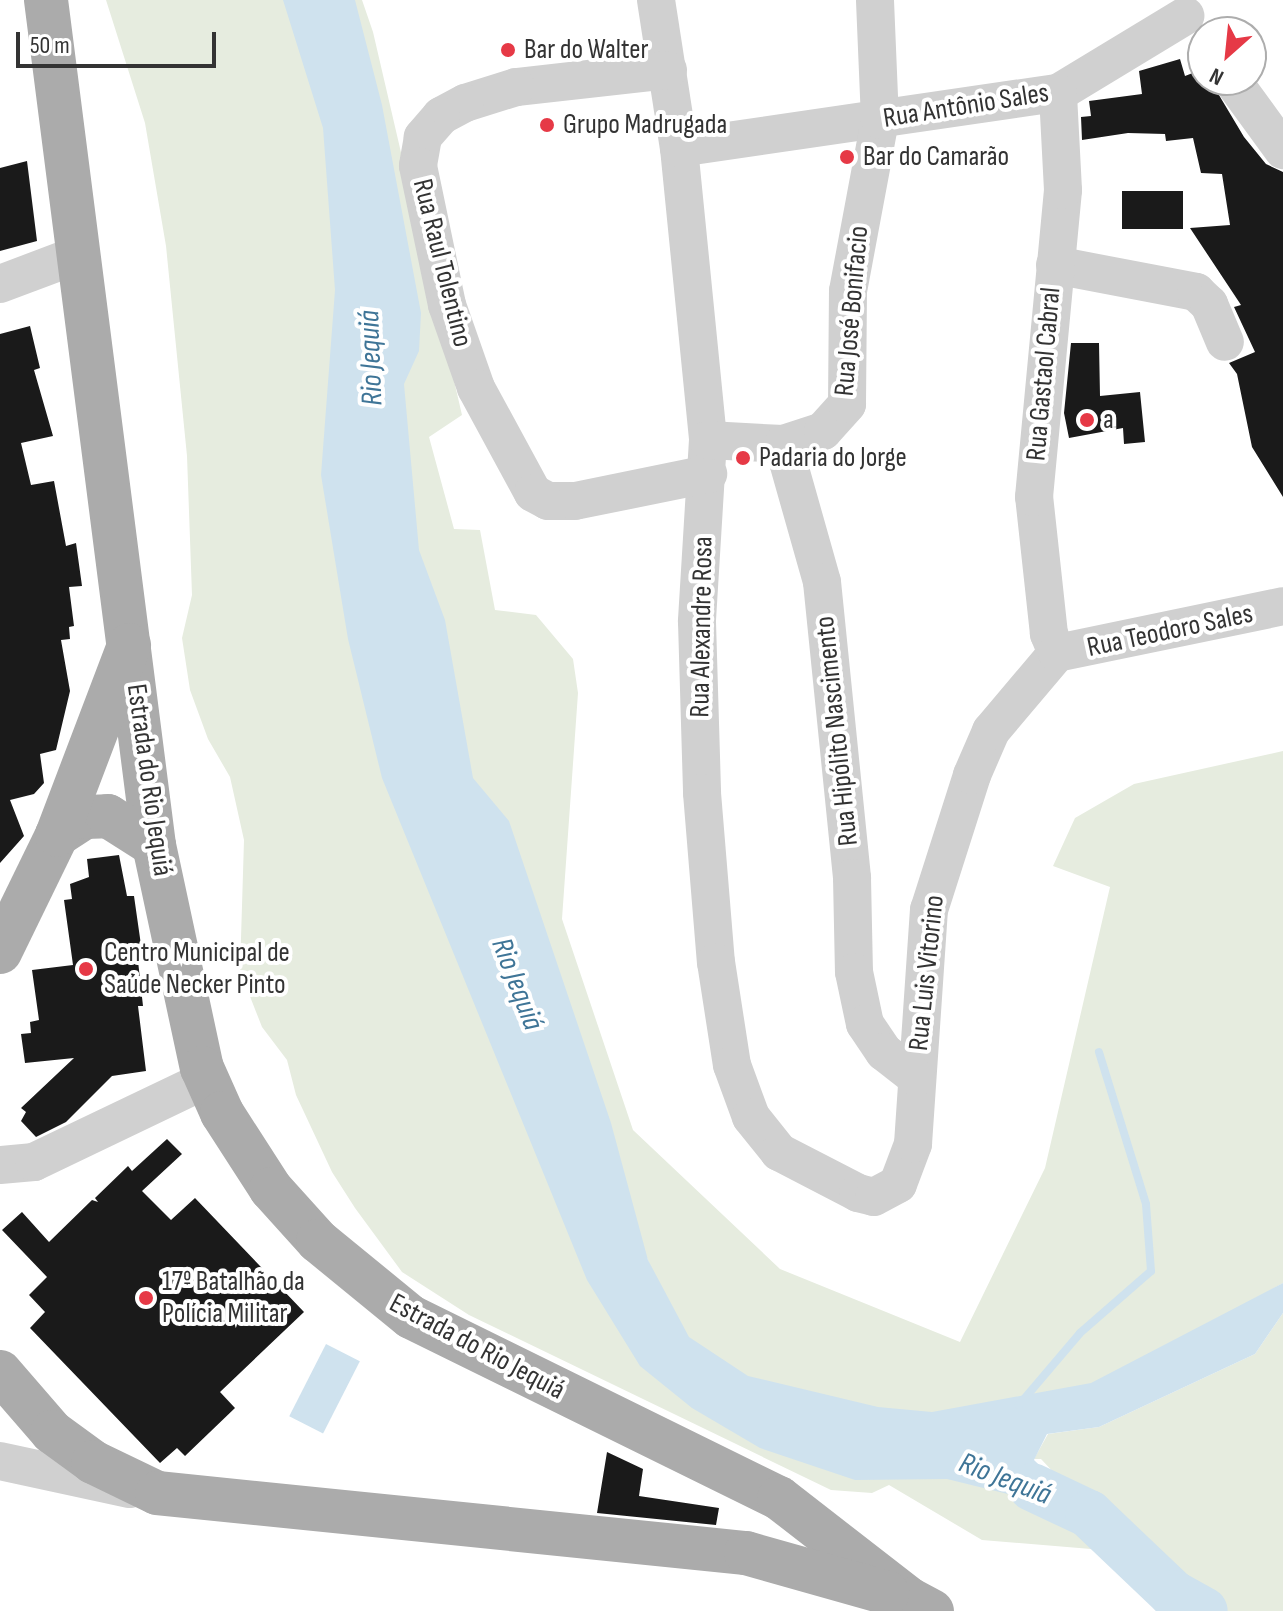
<!DOCTYPE html>
<meta charset="utf-8">
<style>
body{margin:0}
#map{position:relative;width:1283px;height:1611px;overflow:hidden;background:#fff;font-family:"Sofia Sans Condensed",sans-serif}
div>[style]{position:absolute}
[style*='--x']{left:calc(var(--x)*1px);top:calc(var(--y)*1px);width:calc(var(--w)*1px);rotate:calc(var(--a)*1deg)}
.green>*{inset:0;background:#e6ecdf}
.water>*{inset:0;background:#cfe2ee;transform-origin:0 0}
.stream>*{height:8px;margin:-4px;padding:0 4px;transform-origin:4px;border-radius:4px;background:#cfe2ee}
.river>*{height:48px;margin:-24px;padding:0 24px;transform-origin:24px;border-radius:24px;background:#cfe2ee}
.building>*{inset:0;background:#1a1a1a;transform-origin:0 0}
.minor>*{height:38px;margin:-19px;padding:0 19px;transform-origin:19px;border-radius:19px;background:#d0d0d0}
.major>*{height:44px;margin:-22px;padding:0 22px;transform-origin:22px;border-radius:22px;background:#ababab}
.dots>*{width:22px;height:22px;translate:-50% -50%;box-sizing:border-box;border:4px solid #fff;border-radius:50%}
span{translate:-50% -50%;white-space:nowrap;text-align:center;line-height:1.15;-webkit-text-stroke:8px #fff;paint-order:stroke}
.poi-label{font-size:28px;color:#333}
.left{translate:0 -50%;text-align:left}
.street-label{font-size:28px;color:#333}
.water-label{font-size:30px;color:#3f7597;font-style:italic}
.north{position:absolute;left:1187px;top:16px;width:80px;height:80px;box-sizing:border-box;background:#fff;border:2px solid #adadad;border-radius:50%;rotate:207deg;font-size:22px;font-weight:700;line-height:32px;text-align:center;color:#333}
.north::after{content:'';display:block;margin:auto;width:28px;height:36px;background:#e63946;clip-path:polygon(50% 0,100% 100%,50% 72%,0 100%)}
.scale{position:absolute;left:16px;top:32px;width:200px;height:36px;box-sizing:border-box;border:4px solid #333;border-top:0;padding-left:10px;font-size:24px;line-height:28px;white-space:nowrap;color:#333;-webkit-text-stroke:6px #fff;paint-order:stroke}
</style>
<div id="map">
<div class="green">
<i style="clip-path:polygon(106px 0,298px 0,337px 125px,339px 400px,651px 1357px,947px 1464px,1057px 1476px,1041px 1459px,1034px 1459px,1048px 1434px,1099px 1427px,1255px 1354px,1283px 1313px,1283px 1611px,1180px 1611px,1144px 1593px,1125px 1566px,1103px 1550px,982px 1540px,889px 1485px,872px 1493px,831px 1490px,469px 1315px,402px 1272px,355px 1208px,332px 1172px,296px 1095px,287px 1060px,262px 1027px,240px 971px,244px 840px,230px 777px,208px 739px,190px 690px,182px 638px,192px 595px,187px 456px,166px 246px,145px 123px)"></i>
<i style="clip-path:polygon(350px 0,362px 0,373px 32px,462px 415px,429px 437px,454px 529px,480px 530px,495px 610px,536px 615px,573px 659px,578px 693px,562px 919px,633px 1130px,780px 1269px,960px 1342px,1045px 1168px,1110px 887px,1053px 866px,1075px 818px,1134px 784px,1283px 751px,1283px 1283px,1095px 1393px,932px 1423px,743px 1386px,681px 1345px,462px 783px,408px 553px)"></i>
</div>
<div class="water">
<i style="clip-path:polygon(283px 0,355px 0,382px 105px,421px 313px,419px 351px,404px 384px,419px 550px,445px 620px,473px 778px,509px 821px,611px 1123px,648px 1260px,689px 1337px,748px 1376px,878px 1407px,932px 1412px,1091px 1383px,1283px 1283px,1283px 1313px,1255px 1354px,1099px 1427px,1047px 1434px,1034px 1460px,1089px 1514px,947px 1479px,855px 1480px,760px 1448px,692px 1408px,640px 1366px,587px 1280px,382px 778px,348px 639px,321px 475px,335px 290px,323px 128px)"></i>
<i style="left:326px;top:1344px;width:38px;height:81px;rotate:27deg"></i>
</div>
<div class="stream">
<i style="--x:1019;--y:1405;--w:94;--a:-49.7"></i>
<i style="--x:1080;--y:1333;--w:94;--a:-41.1"></i>
<i style="--x:1151;--y:1271;--w:67;--a:-94.3"></i>
<i style="--x:1146;--y:1204;--w:159;--a:-107.2"></i>
</div>
<div class="river">
<i style="--x:1032;--y:1487;--w:63;--a:25.3"></i>
<i style="--x:1089;--y:1514;--w:116;--a:43.6"></i>
<i style="--x:1173;--y:1594;--w:35;--a:29"></i>
</div>
<div class="building">
<i style="clip-path:polygon(1180px 59px,1185px 76px,1203px 69px,1203px 80px,1210px 80px,1244px 137px,1266px 164px,1283px 172px,1283px 497px,1252px 447px,1237px 374px,1229px 363px,1255px 352px,1234px 307px,1241px 305px,1190px 228px,1230px 225px,1222px 174px,1201px 173px,1193px 138px,1166px 141px,1165px 134px,1128px 133px,1082px 140px,1081px 117px,1091px 116px,1089px 101px,1142px 94px,1139px 71px)"></i>
<i style="clip-path:polygon(27px 161px,37px 241px,0 251px,0 168px)"></i>
<i style="left:1183px;top:191px;width:38px;height:61px;rotate:90deg"></i>
<i style="clip-path:polygon(30px 326px,40px 368px,34px 370px,53px 436px,21px 443px,31px 485px,54px 481px,66px 546px,76px 543px,82px 586px,69px 587px,74px 626px,69px 627px,70px 639px,61px 640px,70px 691px,56px 750px,40px 754px,44px 783px,34px 794px,10px 800px,24px 836px,0 863px,0 334px)"></i>
<i style="clip-path:polygon(1071px 343px,1099px 343px,1100px 396px,1140px 392px,1145px 442px,1124px 444px,1123px 428px,1069px 438px,1064px 413px)"></i>
<i style="clip-path:polygon(119px 855px,127px 896px,134px 896px,142px 952px,137px 952px,143px 1006px,138px 1006px,146px 1071px,112px 1076px,66px 1122px,36px 1137px,21px 1121px,26px 1112px,21px 1108px,74px 1058px,25px 1063px,21px 1034px,31px 1033px,30px 1022px,39px 1020px,32px 970px,73px 965px,64px 900px,72px 899px,70px 884px,89px 877px,87px 859px)"></i>
<i style="clip-path:polygon(167px 1139px,182px 1154px,142px 1191px,171px 1220px,195px 1198px,304px 1312px,220px 1392px,235px 1408px,185px 1456px,177px 1448px,160px 1463px,30px 1328px,45px 1312px,29px 1295px,47px 1277px,2px 1230px,22px 1212px,49px 1242px,92px 1200px,98px 1202px,95px 1198px,128px 1166px,132px 1171px)"></i>
<i style="clip-path:polygon(607px 1452px,643px 1469px,639px 1496px,719px 1508px,716px 1525px,597px 1513px)"></i>
</div>
<div class="minor">
<i style="--x:656;--y:0;--w:150;--a:81.2"></i>
<i style="--x:679;--y:148;--w:293;--a:84.3"></i>
<i style="--x:708;--y:440;--w:182;--a:93.5"></i>
<i style="--x:697;--y:622;--w:171;--a:88.3"></i>
<i style="--x:702;--y:793;--w:170;--a:85.3"></i>
<i style="--x:716;--y:962;--w:104;--a:81.2"></i>
<i style="--x:732;--y:1065;--w:55;--a:69.9"></i>
<i style="--x:751;--y:1117;--w:45;--a:51.3"></i>
<i style="--x:779;--y:1152;--w:89;--a:27.4"></i>
<i style="--x:858;--y:1193;--w:16;--a:14"></i>
<i style="--x:874;--y:1197;--w:27;--a:-28"></i>
<i style="--x:898;--y:1184;--w:43;--a:-69.4"></i>
<i style="--x:913;--y:1144;--w:235;--a:-86.1"></i>
<i style="--x:929;--y:910;--w:142;--a:-72.3"></i>
<i style="--x:972;--y:775;--w:48;--a:-66.6"></i>
<i style="--x:991;--y:731;--w:102;--a:-49.8"></i>
<i style="--x:668;--y:70;--w:153;--a:173.6"></i>
<i style="--x:516;--y:87;--w:53;--a:162.6"></i>
<i style="--x:465;--y:103;--w:27;--a:152"></i>
<i style="--x:441;--y:116;--w:28;--a:131"></i>
<i style="--x:423;--y:137;--w:29;--a:100"></i>
<i style="--x:418;--y:166;--w:142;--a:78.2"></i>
<i style="--x:447;--y:305;--w:88;--a:70.7"></i>
<i style="--x:476;--y:388;--w:119;--a:61.5"></i>
<i style="--x:533;--y:493;--w:17;--a:28"></i>
<i style="--x:548;--y:501;--w:27;--a:0"></i>
<i style="--x:575;--y:501;--w:136;--a:-11.5"></i>
<i style="--x:1232;--y:80;--w:87;--a:53.9"></i>
<i style="--x:679;--y:148;--w:383;--a:-8.3"></i>
<i style="--x:1058;--y:93;--w:149;--a:-31.2"></i>
<i style="--x:1055;--y:265;--w:144;--a:10.8"></i>
<i style="--x:1196;--y:292;--w:18;--a:43"></i>
<i style="--x:1209;--y:304;--w:41;--a:67.2"></i>
<i style="--x:0;--y:284;--w:82;--a:-20.6"></i>
<i style="--x:708;--y:440;--w:75;--a:3.1"></i>
<i style="--x:783;--y:444;--w:143;--a:74.2"></i>
<i style="--x:822;--y:582;--w:298;--a:84.2"></i>
<i style="--x:852;--y:878;--w:94;--a:88.8"></i>
<i style="--x:854;--y:972;--w:53;--a:78.1"></i>
<i style="--x:865;--y:1024;--w:34;--a:56"></i>
<i style="--x:884;--y:1052;--w:41;--a:38"></i>
<i style="--x:783;--y:444;--w:42;--a:-18"></i>
<i style="--x:823;--y:431;--w:36;--a:-48"></i>
<i style="--x:847;--y:404;--w:113;--a:-89.5"></i>
<i style="--x:848;--y:291;--w:174;--a:-79.4"></i>
<i style="--x:880;--y:120;--w:120;--a:-92.4"></i>
<i style="--x:1057;--y:653;--w:21;--a:-113"></i>
<i style="--x:1049;--y:634;--w:138;--a:-96.2"></i>
<i style="--x:1034;--y:497;--w:308;--a:-84.6"></i>
<i style="--x:1063;--y:190;--w:97;--a:-93"></i>
<i style="--x:1057;--y:653;--w:231;--a:-11.7"></i>
<i style="--x:0;--y:1165;--w:34;--a:-5"></i>
<i style="--x:34;--y:1162;--w:192;--a:-25.6"></i>
<i style="--x:0;--y:1461;--w:133;--a:12.2"></i>
</div>
<div class="major">
<i style="--x:46;--y:0;--w:852;--a:82.72"></i>
<i style="--x:154;--y:845;--w:228;--a:77.9"></i>
<i style="--x:202;--y:1068;--w:49;--a:66"></i>
<i style="--x:222;--y:1113;--w:90;--a:57.2"></i>
<i style="--x:271;--y:1189;--w:70;--a:47.9"></i>
<i style="--x:318;--y:1241;--w:120;--a:39.3"></i>
<i style="--x:411;--y:1317;--w:410;--a:26.2"></i>
<i style="--x:779;--y:1498;--w:165;--a:37.8"></i>
<i style="--x:909;--y:1599;--w:26;--a:28"></i>
<i style="--x:57;--y:835;--w:33;--a:-33"></i>
<i style="--x:85;--y:817;--w:23;--a:-2"></i>
<i style="--x:108;--y:816;--w:54;--a:32.2"></i>
<i style="--x:0;--y:952;--w:130;--a:-64"></i>
<i style="--x:57;--y:835;--w:203;--a:-69.2"></i>
<i style="--x:0;--y:1372;--w:79;--a:49.1"></i>
<i style="--x:52;--y:1432;--w:51;--a:36.2"></i>
<i style="--x:93;--y:1462;--w:71;--a:25.8"></i>
<i style="--x:157;--y:1493;--w:592;--a:5.82"></i>
<i style="--x:746;--y:1553;--w:147;--a:15.8"></i>
</div>
<div class="dots">
<i style="left:508px;top:50px;background:#e63946"></i>
<i style="left:547px;top:125px;background:#e63946"></i>
<i style="left:847px;top:157px;background:#e63946"></i>
<i style="left:1087px;top:420px;background:#e63946"></i>
<i style="left:743px;top:458px;background:#e63946"></i>
<i style="left:86px;top:969px;background:#e63946"></i>
<i style="left:146px;top:1298px;background:#e63946"></i>
</div>
<div class="poi-label">
<span class="left" style="left:524px;top:50px">Bar do Walter</span>
<span class="left" style="left:563px;top:125px">Grupo Madrugada</span>
<span class="left" style="left:863px;top:157px">Bar do Camarão</span>
<span class="left" style="left:1103px;top:420px">a</span>
<span class="left" style="left:759px;top:458px">Padaria do Jorge</span>
<span class="left" style="left:104px;top:969px">Centro Municipal de<br>Saúde Necker Pinto</span>
<span class="left" style="left:162px;top:1298px">17º Batalhão da<br>Polícia Militar</span>
</div>
<div class="street-label">
<span style="left:966px;top:106px;rotate:-9deg">Rua Antônio Sales</span>
<span style="left:442px;top:263px;rotate:76deg">Rua Raul Tolentino</span>
<span style="left:852px;top:311px;rotate:-85deg">Rua José Bonifacio</span>
<span style="left:1044px;top:374px;rotate:-85deg">Rua Gastaol Cabral</span>
<span style="left:702px;top:627px;rotate:-89deg">Rua Alexandre Rosa</span>
<span style="left:1170px;top:631px;rotate:-12deg">Rua Teodoro Sales</span>
<span style="left:837px;top:731px;rotate:-96deg">Rua Hipólito Nascimento</span>
<span style="left:149px;top:780px;rotate:82deg">Estrada do Rio Jequiá</span>
<span style="left:927px;top:973px;rotate:-84deg">Rua Luis Vitorino</span>
<span style="left:477px;top:1347px;rotate:28deg">Estrada do Rio Jequiá</span>
</div>
<div class="water-label">
<span style="left:371px;top:358px;rotate:-92deg">Rio Jequiá</span>
<span style="left:517px;top:984px;rotate:69deg">Rio Jequiá</span>
<span style="left:1005px;top:1479px;rotate:21deg">Rio Jequiá</span>
</div>
<div class="north">N</div>
<div class="scale">50 m</div>
</div>
